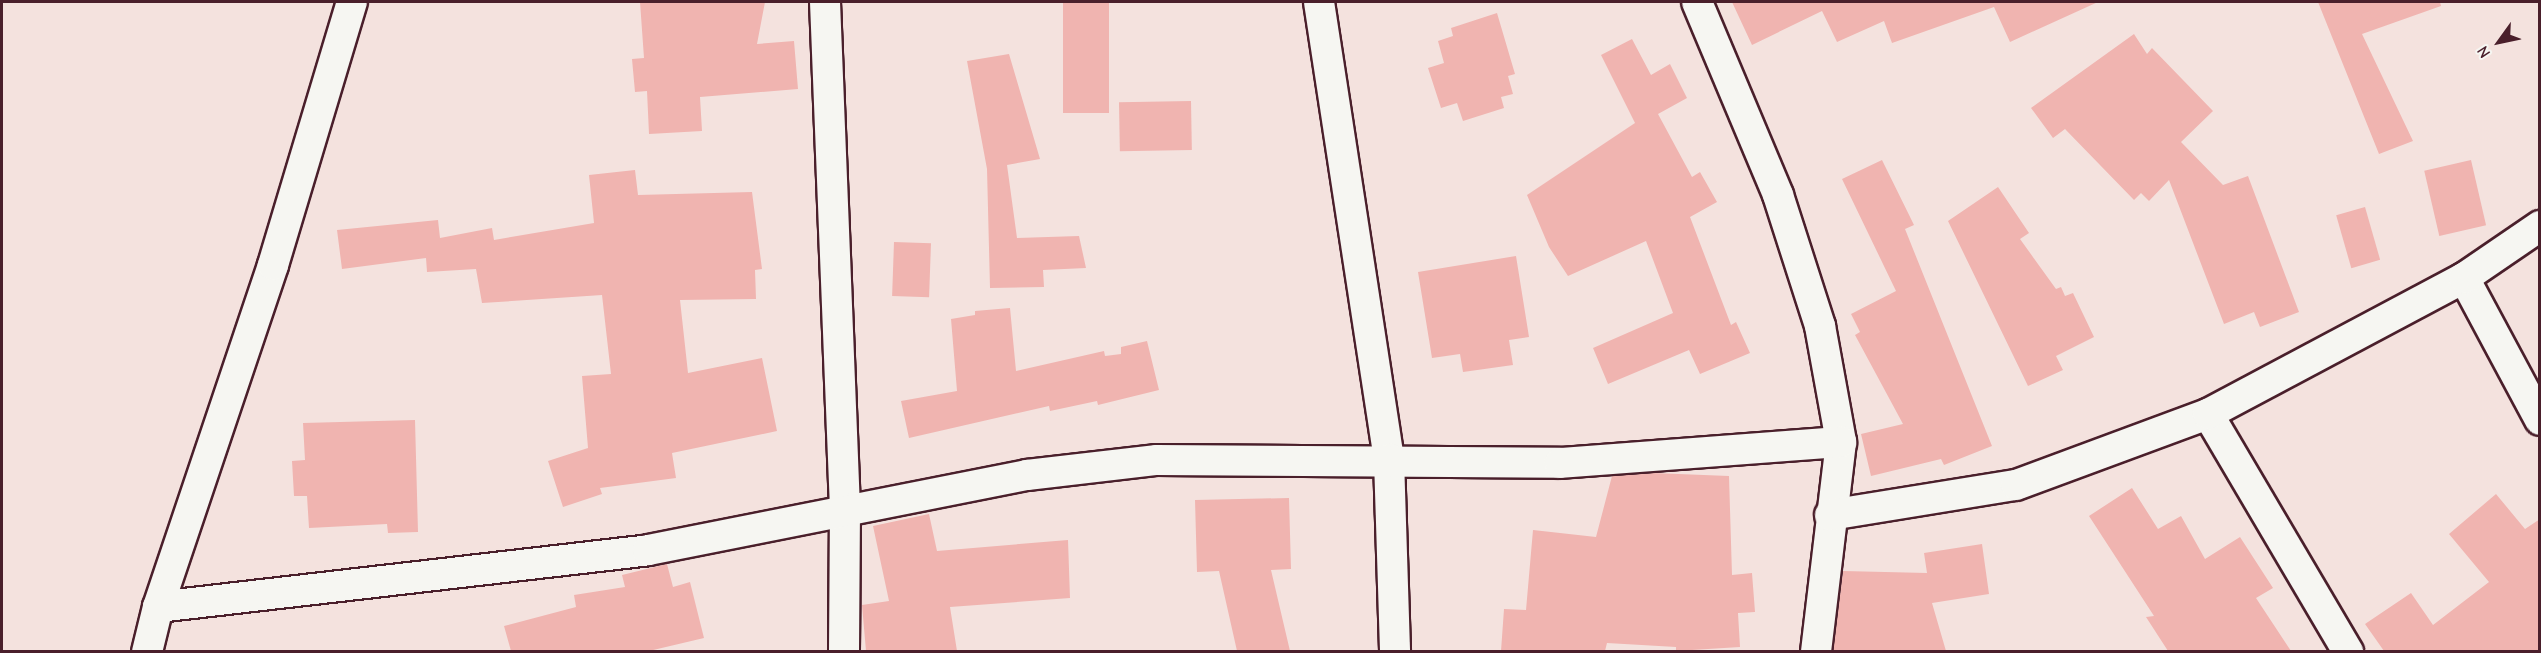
<!DOCTYPE html>
<style>
body{margin:0}
#map{position:relative;width:2541px;height:653px;overflow:hidden;background:#f4e2de;font-family:"Comic Neue",sans-serif}
div>[style]{position:absolute}
[style*='--x']{left:calc(var(--x)*1px);top:calc(var(--y)*1px);width:calc(var(--w)*1px);rotate:calc(var(--a)*1deg)}
.building>*{inset:0;background:#f0b4b0;transform-origin:0 0}
.roads{filter:drop-shadow(2px 0 #4a1f2b) drop-shadow(-2px 0 #4a1f2b) drop-shadow(0 2px #4a1f2b) drop-shadow(0 -2px #4a1f2b)}
.street>*{height:30px;margin:-15px;padding:0 15px;transform-origin:15px;border-radius:15px;background:#f6f6f2}
span{translate:-50% -50%;white-space:nowrap;text-align:center;line-height:1.15;-webkit-text-stroke:6px #f6f6f2;paint-order:stroke}
.frame{position:absolute;inset:0;border:3px solid #4a1f2b;pointer-events:none}
.north{position:absolute;left:2469px;top:12px;width:60px;height:60px;-webkit-text-stroke:4px #f6f6f2;paint-order:stroke;rotate:237deg;font-size:16px;font-weight:700;line-height:24px;text-align:center;color:#4a1f2b}
.north::after{content:'';display:block;margin:auto;width:21px;height:27px;background:#4a1f2b;clip-path:polygon(50% 0,100% 100%,50% 72%,0 100%)}
</style>
<div id="map">
<div class="building">
<i style="clip-path:polygon(640px 2px,765px 2px,757px 44px,794px 41px,798px 89px,700px 97px,702px 131px,649px 134px,647px 91px,635px 92px,632px 59px,644px 58px)"></i>
<i style="left:1063px;top:2px;width:46px;height:111px"></i>
<i style="clip-path:polygon(1732px 2px,2098px 2px,2010px 42px,1994px 7px,1892px 43px,1884px 21px,1837px 42px,1822px 11px,1752px 45px)"></i>
<i style="clip-path:polygon(2318px 2px,2440px 2px,2441px 6px,2362px 34px,2413px 141px,2379px 154px)"></i>
<i style="clip-path:polygon(1497px 13px,1515px 74px,1508px 76px,1513px 94px,1501px 97px,1504px 108px,1463px 121px,1457px 103px,1441px 108px,1428px 68px,1444px 63px,1438px 41px,1453px 36px,1451px 28px)"></i>
<i style="clip-path:polygon(2134px 34px,2147px 54px,2152px 48px,2213px 111px,2181px 142px,2223px 185px,2248px 176px,2299px 312px,2260px 327px,2254px 312px,2224px 324px,2169px 180px,2149px 201px,2141px 193px,2134px 200px,2065px 129px,2053px 138px,2031px 108px)"></i>
<i style="clip-path:polygon(1632px 39px,1651px 75px,1670px 64px,1687px 98px,1658px 114px,1692px 177px,1700px 172px,1717px 202px,1690px 217px,1731px 325px,1736px 322px,1750px 353px,1700px 374px,1689px 350px,1608px 384px,1593px 348px,1673px 313px,1646px 241px,1568px 276px,1549px 247px,1527px 195px,1635px 123px,1601px 55px)"></i>
<i style="clip-path:polygon(1009px 54px,1040px 159px,1007px 165px,1017px 238px,1079px 236px,1086px 268px,1043px 270px,1044px 287px,990px 288px,987px 169px,967px 61px)"></i>
<i style="left:1191px;top:101px;width:49px;height:72px;rotate:89deg"></i>
<i style="clip-path:polygon(1882px 160px,1914px 225px,1905px 229px,1992px 446px,1944px 465px,1941px 459px,1871px 476px,1861px 434px,1903px 424px,1855px 335px,1860px 332px,1851px 314px,1896px 291px,1842px 179px)"></i>
<i style="left:2471px;top:160px;width:67px;height:48px;rotate:77deg"></i>
<i style="clip-path:polygon(635px 170px,638px 195px,752px 192px,762px 269px,755px 270px,756px 299px,680px 300px,688px 373px,762px 358px,777px 431px,672px 453px,676px 478px,600px 488px,602px 494px,563px 507px,548px 461px,588px 448px,582px 376px,611px 374px,602px 295px,482px 303px,476px 269px,427px 272px,426px 258px,342px 269px,337px 230px,438px 220px,440px 238px,492px 228px,494px 240px,594px 223px,589px 175px)"></i>
<i style="clip-path:polygon(1998px 187px,2029px 233px,2020px 239px,2056px 289px,2061px 287px,2065px 296px,2073px 293px,2094px 337px,2056px 356px,2063px 370px,2028px 386px,1948px 221px)"></i>
<i style="left:2365px;top:207px;width:55px;height:30px;rotate:74deg"></i>
<i style="left:894px;top:242px;width:37px;height:54px;rotate:2deg"></i>
<i style="clip-path:polygon(1516px 256px,1529px 337px,1509px 340px,1513px 365px,1463px 372px,1460px 354px,1432px 358px,1418px 272px)"></i>
<i style="clip-path:polygon(1010px 308px,1016px 371px,1104px 351px,1105px 356px,1121px 354px,1121px 347px,1147px 341px,1159px 390px,1098px 405px,1097px 401px,1050px 411px,1049px 406px,909px 438px,901px 401px,957px 391px,951px 319px,975px 315px,975px 311px)"></i>
<i style="clip-path:polygon(415px 420px,418px 532px,388px 533px,387px 524px,309px 528px,307px 496px,294px 496px,292px 461px,305px 460px,303px 423px)"></i>
<i style="clip-path:polygon(1653px 473px,1729px 476px,1732px 575px,1752px 573px,1755px 612px,1738px 613px,1740px 647px,1676px 651px,1676px 647px,1607px 643px,1605px 651px,1501px 651px,1504px 609px,1526px 610px,1533px 530px,1596px 537px,1612px 476px)"></i>
<i style="clip-path:polygon(2132px 488px,2158px 529px,2181px 516px,2205px 559px,2240px 537px,2273px 588px,2256px 598px,2291px 651px,2168px 651px,2146px 617px,2154px 616px,2089px 516px)"></i>
<i style="clip-path:polygon(2496px 494px,2525px 529px,2540px 519px,2540px 651px,2384px 651px,2365px 624px,2411px 593px,2433px 625px,2489px 582px,2449px 534px)"></i>
<i style="clip-path:polygon(1289px 498px,1291px 569px,1271px 570px,1290px 651px,1237px 651px,1219px 571px,1197px 572px,1195px 500px)"></i>
<i style="clip-path:polygon(929px 514px,937px 551px,1068px 540px,1070px 598px,950px 607px,957px 651px,866px 651px,862px 605px,889px 601px,873px 526px)"></i>
<i style="clip-path:polygon(1982px 544px,1989px 594px,1932px 603px,1946px 651px,1833px 651px,1843px 571px,1927px 573px,1924px 553px)"></i>
<i style="clip-path:polygon(667px 564px,673px 587px,690px 582px,704px 638px,649px 651px,511px 651px,504px 626px,576px 607px,574px 595px,625px 587px,622px 575px)"></i>
</div>
<div class="roads">
<div class="street">
<i style="--x:825;--y:2;--w:506;--a:87.74"></i>
<i style="--x:845;--y:508;--w:144;--a:90.4"></i>
<i style="--x:1319;--y:2;--w:462;--a:81.3"></i>
<i style="--x:1389;--y:459;--w:193;--a:88.2"></i>
<i style="--x:1697;--y:2;--w:209;--a:67.2"></i>
<i style="--x:1778;--y:195;--w:138;--a:72.2"></i>
<i style="--x:1820;--y:326;--w:118;--a:79.7"></i>
<i style="--x:1841;--y:442;--w:211;--a:96.8"></i>
<i style="--x:2464;--y:278;--w:161;--a:61.8"></i>
<i style="--x:2208;--y:414;--w:276;--a:59.5"></i>
<i style="--x:1830;--y:515;--w:188;--a:-9.2"></i>
<i style="--x:2016;--y:485;--w:205;--a:-20.3"></i>
<i style="--x:2208;--y:414;--w:290;--a:-28"></i>
<i style="--x:2464;--y:278;--w:92;--a:-34.4"></i>
<i style="--x:158;--y:607;--w:493;--a:-6.6"></i>
<i style="--x:648;--y:550;--w:386;--a:-11.2"></i>
<i style="--x:1027;--y:475;--w:131;--a:-6.6"></i>
<i style="--x:1157;--y:460;--w:403;--a:0.4"></i>
<i style="--x:1560;--y:463;--w:282;--a:-4.3"></i>
<i style="--x:147;--y:652;--w:46;--a:-76.3"></i>
<i style="--x:158;--y:607;--w:361;--a:-71.4"></i>
<i style="--x:273;--y:265;--w:275;--a:-73.3"></i>
</div>
</div>
<div class="frame"></div>
<div class="north">N</div>
</div>
